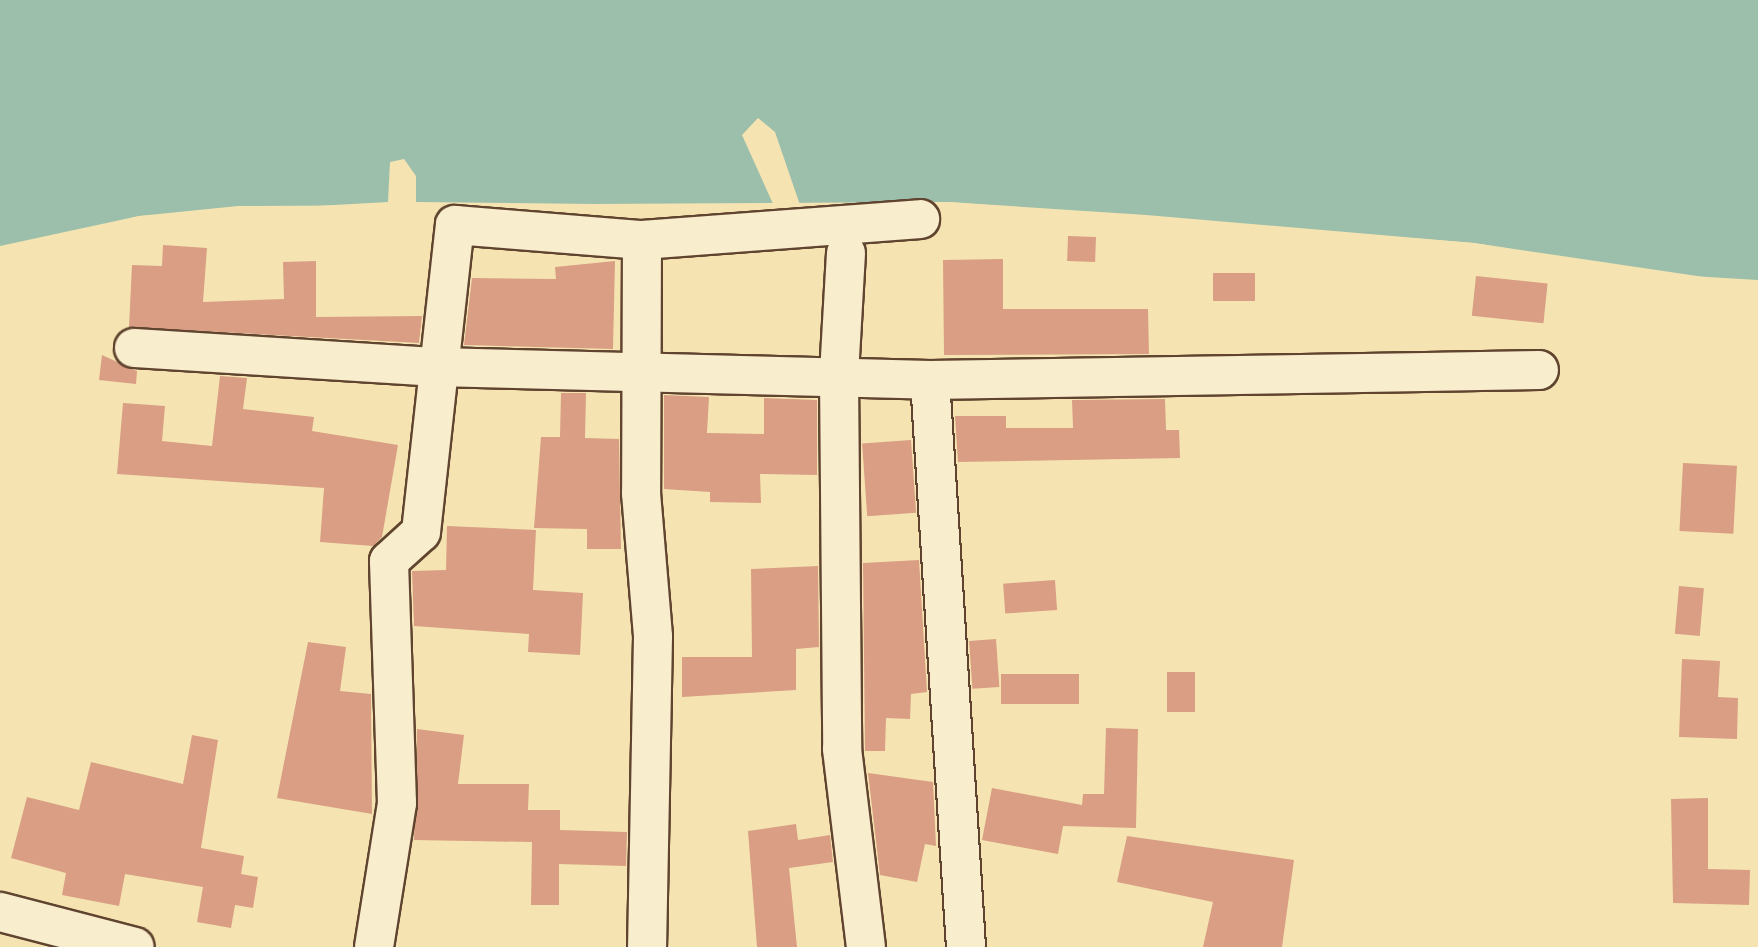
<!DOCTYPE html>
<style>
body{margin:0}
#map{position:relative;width:1758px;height:947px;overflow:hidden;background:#f5e4b2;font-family:"Gentium Book Plus",serif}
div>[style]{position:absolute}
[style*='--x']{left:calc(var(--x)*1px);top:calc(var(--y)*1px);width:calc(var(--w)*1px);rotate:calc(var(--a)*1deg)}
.water>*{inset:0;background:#9cbfab}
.pier>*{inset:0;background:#f5e4b2}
.building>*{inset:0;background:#d99e83;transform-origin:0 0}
.roads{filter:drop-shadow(2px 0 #60442f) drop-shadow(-2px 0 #60442f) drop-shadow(0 2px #60442f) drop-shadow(0 -2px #60442f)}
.minor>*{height:38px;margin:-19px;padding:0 19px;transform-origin:19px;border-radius:19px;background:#f8edcd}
span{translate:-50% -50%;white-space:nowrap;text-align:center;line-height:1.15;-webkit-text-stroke:8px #f8edcd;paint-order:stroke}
</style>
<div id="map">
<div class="water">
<i style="clip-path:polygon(0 0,1758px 0,1758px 280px,1658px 274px,1474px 243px,949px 202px,238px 206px,139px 216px,0 246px)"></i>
</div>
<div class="pier">
<i style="clip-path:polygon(758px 118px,775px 132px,800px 205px,949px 202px,1146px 215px,1474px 243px,1758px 285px,1658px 279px,1474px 248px,949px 207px,239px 211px,139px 221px,0 251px,139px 216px,388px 202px,390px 162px,404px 159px,416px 176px,416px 202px,774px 206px,742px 135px)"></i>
</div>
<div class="building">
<i style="left:1068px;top:236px;width:28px;height:25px;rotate:2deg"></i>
<i style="clip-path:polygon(163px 245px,207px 248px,203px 302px,284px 299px,283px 262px,316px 261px,316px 317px,422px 316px,419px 343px,129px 327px,132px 265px,162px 266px)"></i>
<i style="clip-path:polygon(1003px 259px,1003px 309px,1148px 309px,1149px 354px,944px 355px,943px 260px)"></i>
<i style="clip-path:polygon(615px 261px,613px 349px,464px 345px,472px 278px,556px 279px,555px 267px)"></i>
<i style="left:1213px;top:273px;width:42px;height:28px"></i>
<i style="left:1476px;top:276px;width:72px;height:40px;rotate:6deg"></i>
<i style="clip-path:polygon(102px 355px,137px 371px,136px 384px,99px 380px)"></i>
<i style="clip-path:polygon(220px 376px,247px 378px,243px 409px,314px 417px,312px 431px,398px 445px,382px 537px,373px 546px,320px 542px,324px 488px,117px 474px,123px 403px,165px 406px,162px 441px,212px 446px)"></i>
<i style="clip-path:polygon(561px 393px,586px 393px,585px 438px,619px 439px,621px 549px,587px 549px,587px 529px,534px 528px,541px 437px,560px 437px)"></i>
<i style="clip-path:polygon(664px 395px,709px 397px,707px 433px,764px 434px,764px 398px,817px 400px,817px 475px,760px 474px,761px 503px,710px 502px,710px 492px,664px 489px)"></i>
<i style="clip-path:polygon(1165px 399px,1166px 430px,1179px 430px,1180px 458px,958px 462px,955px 416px,1006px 416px,1006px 428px,1073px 428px,1072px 400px)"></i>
<i style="left:911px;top:440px;width:73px;height:49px;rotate:86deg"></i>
<i style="left:1683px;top:463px;width:54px;height:68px;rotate:3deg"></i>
<i style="clip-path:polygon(447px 526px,536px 530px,533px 590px,583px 593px,580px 655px,528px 652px,529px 634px,414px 626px,412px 571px,446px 570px)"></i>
<i style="clip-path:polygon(919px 560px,927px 692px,911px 694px,910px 719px,886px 718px,885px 751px,865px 751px,863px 563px)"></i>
<i style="clip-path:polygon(818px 566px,819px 647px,796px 649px,796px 690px,682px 697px,682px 657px,752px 657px,751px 569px)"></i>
<i style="left:1055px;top:580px;width:30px;height:52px;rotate:86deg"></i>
<i style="left:1679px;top:586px;width:25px;height:48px;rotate:5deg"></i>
<i style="left:996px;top:639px;width:48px;height:27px;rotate:86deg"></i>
<i style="clip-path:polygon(308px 642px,346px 647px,340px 691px,371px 694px,372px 814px,277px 798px)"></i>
<i style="clip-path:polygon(1682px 659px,1720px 661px,1718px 697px,1738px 698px,1737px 739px,1679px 737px)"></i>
<i style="left:1167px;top:672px;width:28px;height:40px"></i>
<i style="left:1079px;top:674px;width:30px;height:78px;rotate:90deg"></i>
<i style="clip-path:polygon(1106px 728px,1138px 729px,1136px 828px,1063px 826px,1058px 854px,982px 840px,992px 788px,1082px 805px,1083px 794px,1104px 794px)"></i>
<i style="clip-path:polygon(417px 729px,464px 735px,458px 784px,529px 784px,528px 810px,560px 810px,560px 830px,627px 832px,626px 866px,559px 864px,559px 905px,531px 905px,532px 842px,414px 840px)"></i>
<i style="clip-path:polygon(192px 735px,218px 740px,201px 848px,244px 856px,241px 874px,258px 877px,253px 908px,235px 905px,231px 928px,197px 922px,203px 887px,125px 874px,119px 906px,62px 895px,66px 873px,11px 858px,27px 797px,79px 810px,91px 762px,183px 784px)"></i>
<i style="clip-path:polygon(868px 773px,933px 782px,936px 846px,925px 844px,917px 882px,880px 875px)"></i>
<i style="clip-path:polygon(1708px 798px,1708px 869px,1750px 870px,1749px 905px,1673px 903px,1671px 799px)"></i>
<i style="clip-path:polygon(796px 824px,798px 840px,830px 835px,833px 862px,789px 868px,797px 947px,757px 947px,748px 831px)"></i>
<i style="clip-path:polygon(1127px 836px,1294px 860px,1282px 947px,1203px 947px,1213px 902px,1117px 882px)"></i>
</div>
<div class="roads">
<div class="minor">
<i style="--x:642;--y:240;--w:253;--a:90.2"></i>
<i style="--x:641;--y:493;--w:144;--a:85.2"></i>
<i style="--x:653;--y:637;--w:310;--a:91.1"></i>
<i style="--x:846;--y:253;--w:123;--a:93.3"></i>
<i style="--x:839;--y:376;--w:373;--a:89.5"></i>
<i style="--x:842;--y:749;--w:199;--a:83.1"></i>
<i style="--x:134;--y:348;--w:305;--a:3.6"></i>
<i style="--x:438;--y:367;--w:492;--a:1.5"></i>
<i style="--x:930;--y:380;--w:609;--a:-0.94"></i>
<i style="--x:930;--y:380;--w:568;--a:86.37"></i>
<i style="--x:0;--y:912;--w:139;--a:14.5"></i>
<i style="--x:374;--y:947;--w:146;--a:-80.9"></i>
<i style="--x:397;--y:803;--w:242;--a:-91.9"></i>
<i style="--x:389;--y:561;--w:43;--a:-42.2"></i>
<i style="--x:421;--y:532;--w:309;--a:-83.7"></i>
<i style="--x:455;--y:225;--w:188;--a:4.6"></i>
<i style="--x:642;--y:240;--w:279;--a:-4.3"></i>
</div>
</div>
</div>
